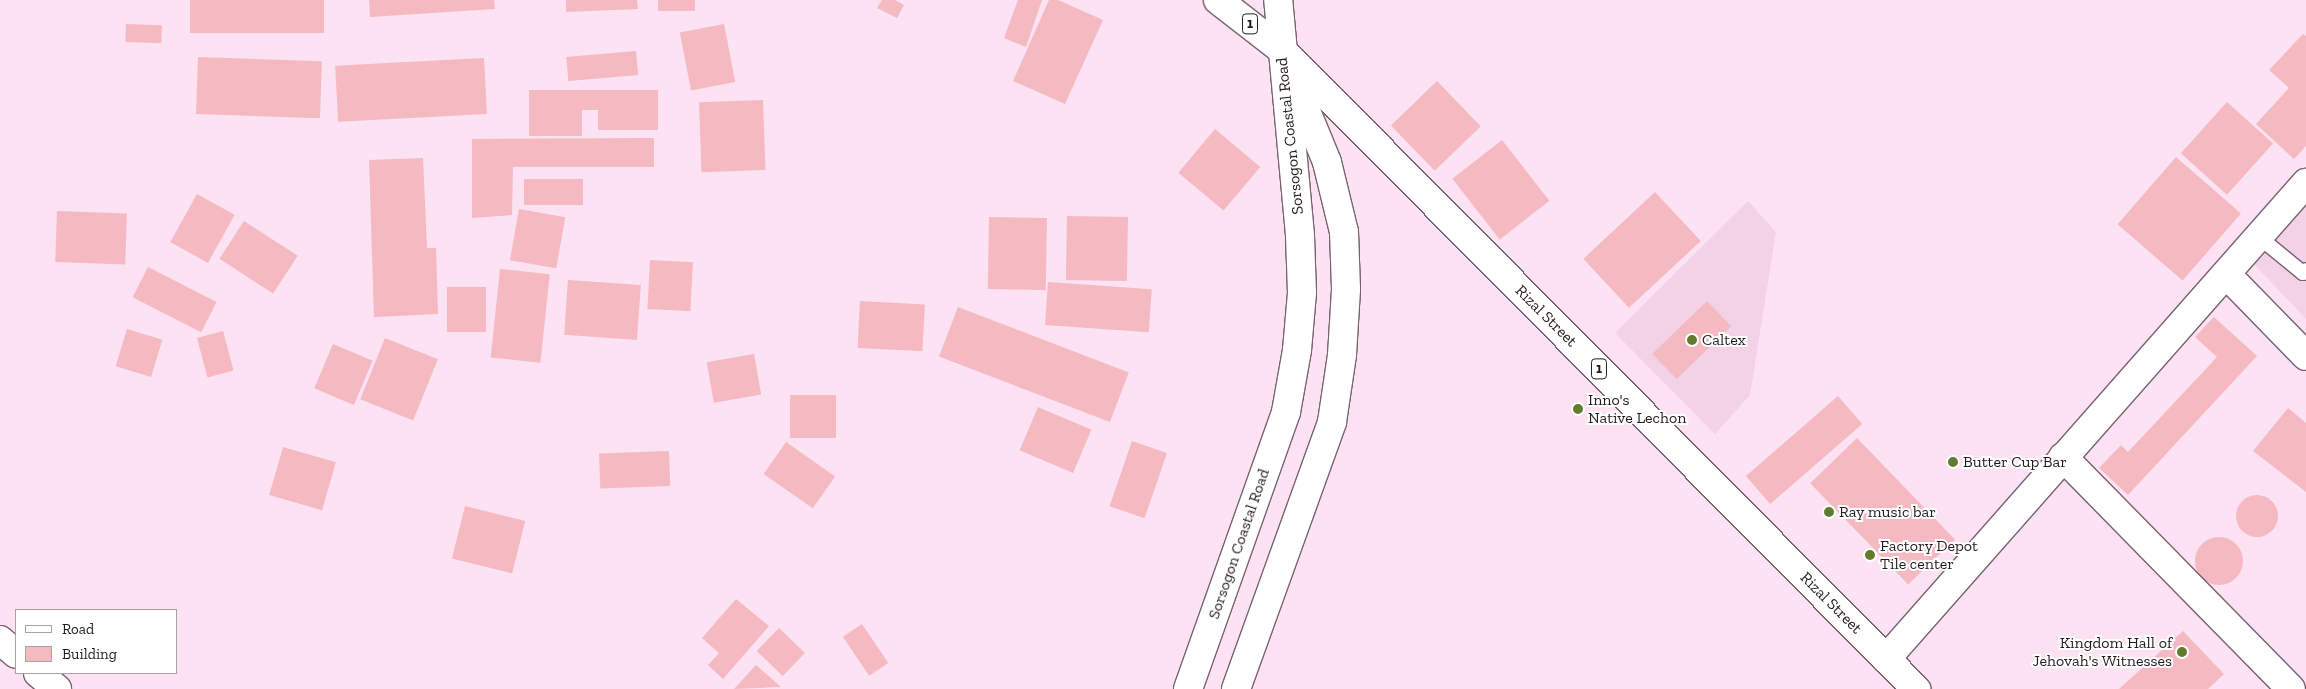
<!DOCTYPE html>
<style>
body{margin:0}
#map{position:relative;width:2306px;height:689px;overflow:hidden;background:#fce2f2;font-family:"Zilla Slab",serif}
div>[style]{position:absolute}
[style*='--x']{left:calc(var(--x)*1px);top:calc(var(--y)*1px);width:calc(var(--w)*1px);rotate:calc(var(--a)*1deg)}
.built>*{inset:0;background:#f3d2e6}
.building>*{inset:0;background:#f4b9c1;transform-origin:0 0}
.round{border-radius:50%}
.roads{filter:drop-shadow(1px 0 #796270) drop-shadow(-1px 0 #796270) drop-shadow(0 1px #796270) drop-shadow(0 -1px #796270)}
.lane>*{height:14px;margin:-7px;padding:0 7px;transform-origin:7px;border-radius:7px;background:#fff}
.street>*{height:28px;margin:-14px;padding:0 14px;transform-origin:14px;border-radius:14px;background:#fff}
.secondary>*{height:28px;margin:-14px;padding:0 14px;transform-origin:14px;border-radius:14px;background:#fff}
.primary>*{height:28px;margin:-14px;padding:0 14px;transform-origin:14px;border-radius:14px;background:#fff}
.highway>*{height:28px;margin:-14px;padding:0 14px;transform-origin:14px;border-radius:14px;background:#fff}
.dots>*{width:14px;height:14px;translate:-50% -50%;box-sizing:border-box;border:2px solid #fff;border-radius:50%}
span{translate:-50% -50%;white-space:nowrap;text-align:center;line-height:1.15;-webkit-text-stroke:4px #fff;paint-order:stroke}
.shield-label span{padding:1px 4px;background:#fff;border:1px solid;border-radius:4px;-webkit-text-stroke-width:0}
.shield-label{font-size:15px;color:#231a1f;font-weight:700}
.street-label{font-size:16px;color:#231a1f}
.poi-label{font-size:16px;color:#231a1f}
.left{translate:0 -50%;text-align:left}
.right{translate:-100% -50%;text-align:right}
.legend{position:absolute;left:15px;top:609px;width:162px;height:65px;box-sizing:border-box;background:#fff;border:1px solid #a7a3a5;margin:0;padding:6px 9px;list-style:none;font-size:15px;color:#231a1f}
.legend li{display:flex;align-items:center;gap:10px;height:25px}
.legend b{width:25px;border:1px solid #a7a3a5}
</style>
<div id="map">
<div class="built">
<i style="clip-path:polygon(2306px 200px,2306px 319px,2253px 263px)"></i>
<i style="clip-path:polygon(1748px 201px,1776px 232px,1750px 395px,1715px 434px,1615px 333px)"></i>
</div>
<div class="building">
<i style="left:190px;top:0;width:134px;height:33px"></i>
<i style="clip-path:polygon(369px 0,494px 0,495px 9px,370px 17px)"></i>
<i style="clip-path:polygon(566px 0,637px 0,638px 9px,566px 12px)"></i>
<i style="left:658px;top:0;width:37px;height:11px"></i>
<i style="clip-path:polygon(882px 0,895px 0,904px 5px,897px 18px,877px 8px)"></i>
<i style="clip-path:polygon(1018px 0,1042px 0,1026px 47px,1004px 38px)"></i>
<i style="clip-path:polygon(1049px 0,1058px 0,1103px 20px,1065px 104px,1013px 81px)"></i>
<i style="left:126px;top:24px;width:36px;height:18px;rotate:2deg"></i>
<i style="left:724px;top:24px;width:59px;height:45px;rotate:79deg"></i>
<i style="clip-path:polygon(2303px 34px,2306px 36px,2306px 146px,2294px 159px,2256px 124px,2289px 88px,2269px 70px)"></i>
<i style="left:636px;top:51px;width:24px;height:70px;rotate:85deg"></i>
<i style="left:198px;top:57px;width:124px;height:57px;rotate:2deg"></i>
<i style="left:484px;top:58px;width:56px;height:149px;rotate:87deg"></i>
<i style="left:1437px;top:81px;width:63px;height:64px;rotate:46deg"></i>
<i style="clip-path:polygon(529px 90px,658px 90px,658px 130px,598px 130px,598px 110px,582px 110px,582px 136px,529px 136px)"></i>
<i style="left:763px;top:100px;width:70px;height:64px;rotate:88deg"></i>
<i style="left:2227px;top:102px;width:62px;height:69px;rotate:42deg"></i>
<i style="left:1215px;top:129px;width:59px;height:57px;rotate:40deg"></i>
<i style="clip-path:polygon(654px 138px,654px 167px,513px 167px,512px 215px,472px 218px,472px 139px)"></i>
<i style="left:1502px;top:140px;width:77px;height:63px;rotate:52deg"></i>
<i style="left:2176px;top:157px;width:86px;height:89px;rotate:41deg"></i>
<i style="clip-path:polygon(423px 158px,427px 248px,436px 248px,438px 314px,374px 317px,369px 160px)"></i>
<i style="left:583px;top:179px;width:26px;height:59px;rotate:90deg"></i>
<i style="left:1655px;top:192px;width:67px;height:98px;rotate:47deg"></i>
<i style="left:197px;top:194px;width:43px;height:55px;rotate:29deg"></i>
<i style="left:519px;top:209px;width:47px;height:52px;rotate:10deg"></i>
<i style="left:57px;top:211px;width:70px;height:51px;rotate:2deg"></i>
<i style="left:1067px;top:216px;width:61px;height:64px;rotate:1deg"></i>
<i style="left:989px;top:217px;width:58px;height:72px;rotate:1deg"></i>
<i style="left:244px;top:221px;width:64px;height:45px;rotate:33deg"></i>
<i style="left:650px;top:260px;width:43px;height:49px;rotate:3deg"></i>
<i style="left:148px;top:267px;width:77px;height:34px;rotate:27deg"></i>
<i style="left:500px;top:269px;width:50px;height:89px;rotate:6deg"></i>
<i style="left:568px;top:280px;width:73px;height:55px;rotate:4deg"></i>
<i style="left:1048px;top:282px;width:104px;height:43px;rotate:4deg"></i>
<i style="left:447px;top:287px;width:39px;height:45px"></i>
<i style="left:860px;top:301px;width:65px;height:47px;rotate:3deg"></i>
<i style="left:1707px;top:301px;width:35px;height:76px;rotate:46deg"></i>
<i style="left:958px;top:307px;width:183px;height:53px;rotate:21deg"></i>
<i style="clip-path:polygon(2214px 317px,2257px 356px,2128px 495px,2099px 468px,2121px 445px,2128px 452px,2217px 357px,2195px 337px)"></i>
<i style="left:127px;top:329px;width:37px;height:39px;rotate:17deg"></i>
<i style="left:223px;top:331px;width:41px;height:27px;rotate:75deg"></i>
<i style="left:385px;top:338px;width:57px;height:66px;rotate:22deg"></i>
<i style="left:333px;top:344px;width:43px;height:48px;rotate:23deg"></i>
<i style="left:754px;top:354px;width:41px;height:48px;rotate:80deg"></i>
<i style="left:836px;top:395px;width:43px;height:46px;rotate:90deg"></i>
<i style="left:1838px;top:396px;width:37px;height:122px;rotate:49deg"></i>
<i style="left:1038px;top:407px;width:58px;height:47px;rotate:23deg"></i>
<i style="clip-path:polygon(2288px 408px,2306px 423px,2306px 492px,2253px 451px)"></i>
<i style="left:1857px;top:438px;width:141px;height:65px;rotate:46deg"></i>
<i style="left:1132px;top:441px;width:37px;height:69px;rotate:19deg"></i>
<i style="left:786px;top:442px;width:60px;height:39px;rotate:35deg"></i>
<i style="left:283px;top:447px;width:55px;height:50px;rotate:16deg"></i>
<i style="left:669px;top:451px;width:35px;height:70px;rotate:88deg"></i>
<i class="round" style="left:2236px;top:495px;width:42px;height:42px"></i>
<i style="left:465px;top:506px;width:62px;height:54px;rotate:14deg"></i>
<i class="round" style="left:2195px;top:537px;width:48px;height:48px"></i>
<i style="clip-path:polygon(736px 599px,769px 626px,723px 679px,708px 665px,719px 653px,702px 638px)"></i>
<i style="left:862px;top:624px;width:47px;height:23px;rotate:56deg"></i>
<i style="left:779px;top:628px;width:36px;height:32px;rotate:44deg"></i>
<i style="clip-path:polygon(2183px 631px,2224px 674px,2208px 689px,2119px 689px)"></i>
<i style="clip-path:polygon(756px 665px,781px 687px,734px 689px)"></i>
</div>
<div class="roads">
<div class="lane">
<i style="--x:2259;--y:237;--w:57;--a:39.3"></i>
<i style="--x:2303;--y:273;--w:4;--a:-45"></i>
</div>
<div class="street">
<i style="--x:2227;--y:275;--w:113;--a:45.7"></i>
<i style="--x:2063;--y:457;--w:325;--a:45.5"></i>
<i style="--x:0;--y:640;--w:21;--a:41"></i>
<i style="--x:38;--y:673;--w:25;--a:40"></i>
</div>
<div class="secondary">
<i style="--x:1886;--y:659;--w:635;--a:-48.58"></i>
</div>
<div class="primary">
<i style="--x:1281;--y:49;--w:902;--a:45.22"></i>
</div>
<div class="highway">
<i style="--x:1218;--y:0;--w:80;--a:37.9"></i>
<i style="--x:1188;--y:689;--w:294;--a:-70.5"></i>
<i style="--x:1286;--y:412;--w:63;--a:-79.9"></i>
<i style="--x:1297;--y:350;--w:57;--a:-85"></i>
<i style="--x:1302;--y:293;--w:58;--a:-92"></i>
<i style="--x:1300;--y:235;--w:236;--a:-95.3"></i>
<i style="--x:1236;--y:689;--w:284;--a:-70.2"></i>
<i style="--x:1332;--y:422;--w:68;--a:-81.5"></i>
<i style="--x:1342;--y:355;--w:66;--a:-86.5"></i>
<i style="--x:1346;--y:289;--w:57;--a:-92"></i>
<i style="--x:1344;--y:232;--w:72;--a:-103.7"></i>
<i style="--x:1327;--y:162;--w:90;--a:-112.3"></i>
</div>
</div>
<div class="dots">
<i style="left:1692px;top:340px;background:#627b2e"></i>
<i style="left:1578px;top:409px;background:#627b2e"></i>
<i style="left:1953px;top:462px;background:#627b2e"></i>
<i style="left:1829px;top:512px;background:#627b2e"></i>
<i style="left:1870px;top:555px;background:#627b2e"></i>
<i style="left:2182px;top:652px;background:#627b2e"></i>
</div>
<div class="shield-label">
<span style="left:1250px;top:24px">1</span>
<span style="left:1599px;top:369px">1</span>
</div>
<div class="street-label">
<span style="left:1290px;top:136px;rotate:-96deg">Sorsogon Coastal Road</span>
<span style="left:1546px;top:316px;rotate:45deg">Rizal Street</span>
<span style="left:1239px;top:544px;rotate:-71deg">Sorsogon Coastal Road</span>
<span style="left:1831px;top:603px;rotate:45deg">Rizal Street</span>
</div>
<div class="poi-label">
<span class="left" style="left:1702px;top:340px">Caltex</span>
<span class="left" style="left:1588px;top:409px">Inno's<br>Native Lechon</span>
<span class="left" style="left:1963px;top:462px">Butter Cup Bar</span>
<span class="left" style="left:1839px;top:512px">Ray music bar</span>
<span class="left" style="left:1880px;top:555px">Factory Depot<br>Tile center</span>
<span class="right" style="left:2172px;top:652px">Kingdom Hall of<br>Jehovah's Witnesses</span>
</div>
<ul class="legend">
<li><b style="height:6px;background:#fff"></b>Road</li>
<li><b style="height:14px;background:#f4b9c1"></b>Building</li>
</ul>
</div>
